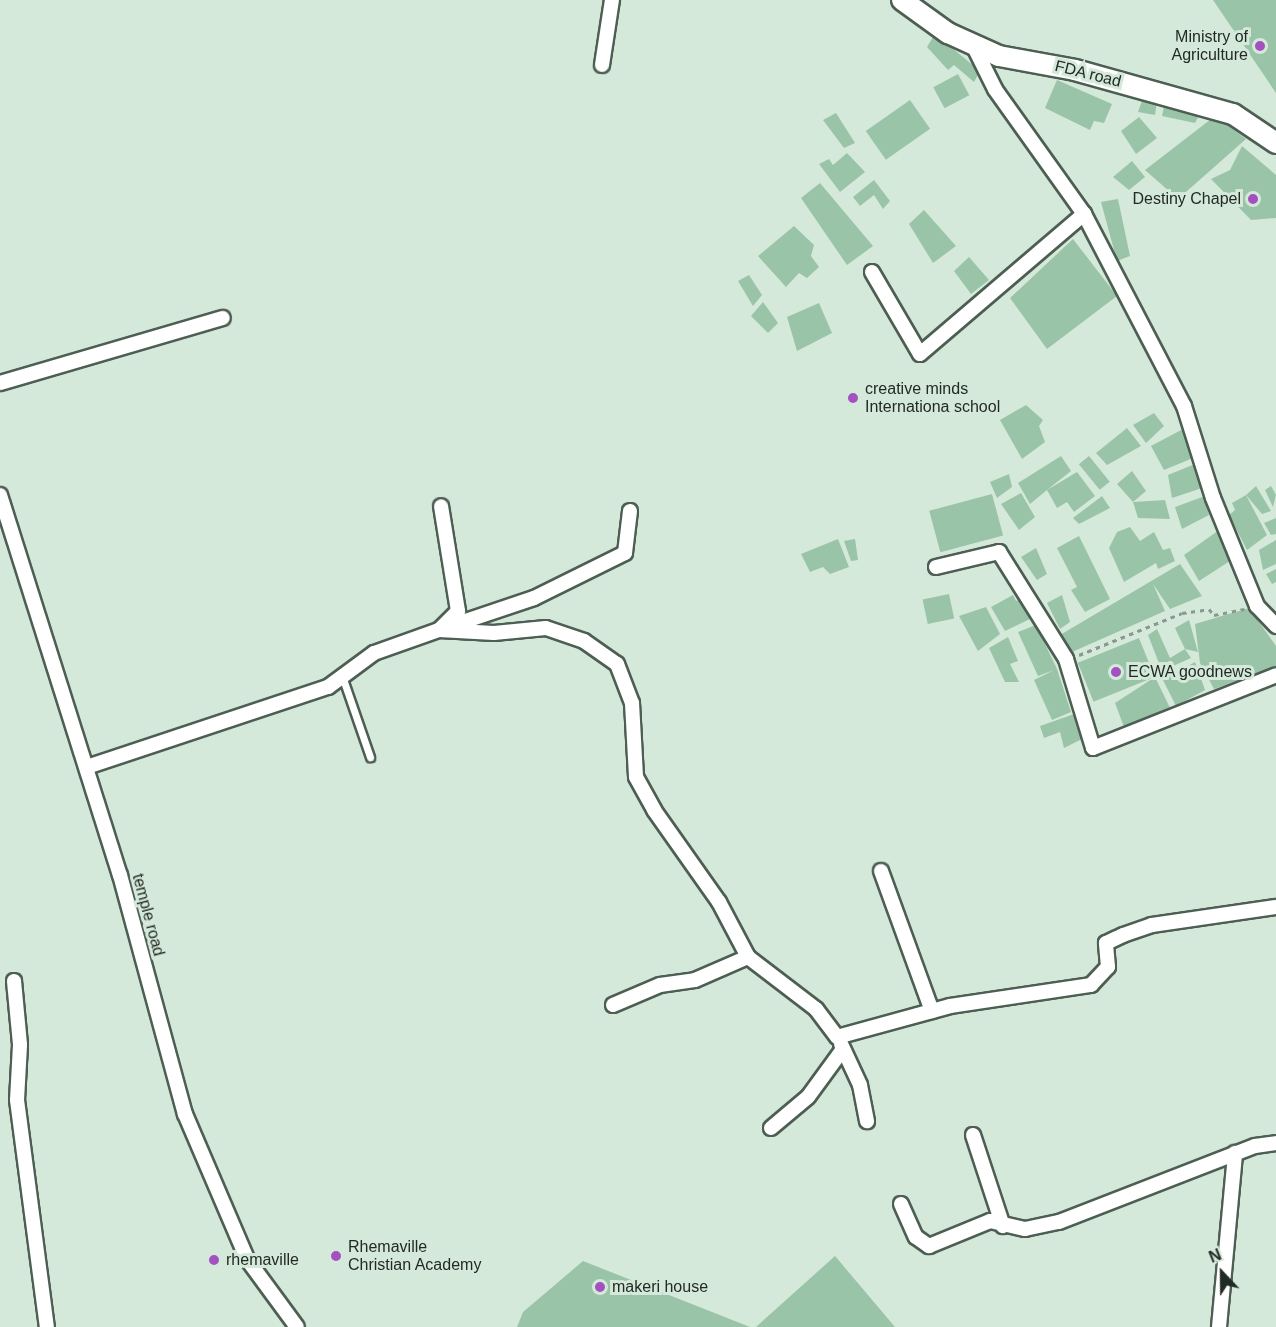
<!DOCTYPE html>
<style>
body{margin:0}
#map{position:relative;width:1276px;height:1327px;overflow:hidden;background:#d5e9db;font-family:Helvetica,sans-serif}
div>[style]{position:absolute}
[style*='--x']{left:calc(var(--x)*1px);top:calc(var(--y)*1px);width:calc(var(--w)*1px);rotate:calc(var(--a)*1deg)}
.building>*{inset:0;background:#9ac4a8;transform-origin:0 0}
.path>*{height:3px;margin-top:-1.5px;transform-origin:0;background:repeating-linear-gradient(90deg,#8a998f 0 4.5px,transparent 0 9px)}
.roads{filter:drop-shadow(2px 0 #4d5e53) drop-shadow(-2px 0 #4d5e53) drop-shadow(0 2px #4d5e53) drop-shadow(0 -2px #4d5e53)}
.lane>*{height:7px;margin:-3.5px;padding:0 3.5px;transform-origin:3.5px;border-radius:3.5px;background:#fff}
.street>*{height:14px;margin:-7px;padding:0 7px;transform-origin:7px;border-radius:7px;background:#fff}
.secondary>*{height:20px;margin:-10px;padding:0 10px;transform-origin:10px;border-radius:10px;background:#fff}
.dots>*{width:16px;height:16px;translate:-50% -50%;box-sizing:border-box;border:3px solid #d5e9db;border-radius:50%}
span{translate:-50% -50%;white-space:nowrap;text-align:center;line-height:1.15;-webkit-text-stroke:6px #d5e9db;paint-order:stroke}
.poi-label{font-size:16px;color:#222a25}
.right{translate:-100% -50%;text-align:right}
.left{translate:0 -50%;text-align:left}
.street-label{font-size:16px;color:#222a25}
.north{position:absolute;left:1192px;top:1243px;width:60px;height:60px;-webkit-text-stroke:4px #d5e9db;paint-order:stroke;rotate:338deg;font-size:16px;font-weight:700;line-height:24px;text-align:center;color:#222a25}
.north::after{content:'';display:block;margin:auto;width:21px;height:27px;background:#222a25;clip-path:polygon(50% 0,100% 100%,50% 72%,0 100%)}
</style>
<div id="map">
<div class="building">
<i style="clip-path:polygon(1213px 0,1276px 0,1276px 93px)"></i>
<i style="clip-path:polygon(935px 34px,980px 71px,974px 82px,954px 65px,948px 70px,927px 47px)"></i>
<i style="left:958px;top:74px;width:24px;height:28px;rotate:62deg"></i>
<i style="clip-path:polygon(1057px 80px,1112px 104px,1104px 123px,1094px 121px,1090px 130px,1045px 108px)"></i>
<i style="clip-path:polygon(1144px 95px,1157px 101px,1155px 115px,1138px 112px)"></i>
<i style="left:910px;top:100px;width:35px;height:54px;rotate:55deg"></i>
<i style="clip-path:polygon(1165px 101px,1201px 112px,1195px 123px,1162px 116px)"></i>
<i style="clip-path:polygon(836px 113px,855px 143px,844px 148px,823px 120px)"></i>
<i style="clip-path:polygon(1215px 116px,1246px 139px,1178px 199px,1145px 170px)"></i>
<i style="clip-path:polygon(1139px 117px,1157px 138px,1136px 154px,1121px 131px)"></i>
<i style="clip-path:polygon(1242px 146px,1276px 175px,1276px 218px,1251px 220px,1211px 179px,1230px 170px)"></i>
<i style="clip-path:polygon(847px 153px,865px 172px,840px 192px,819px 164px,829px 159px,833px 165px)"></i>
<i style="clip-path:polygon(1132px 161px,1145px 177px,1129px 190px,1113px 177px)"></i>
<i style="clip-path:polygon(874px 180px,890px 201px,883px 209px,874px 195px,860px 206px,853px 197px)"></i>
<i style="clip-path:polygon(820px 183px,873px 246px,847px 265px,801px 198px)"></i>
<i style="clip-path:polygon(1118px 199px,1130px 256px,1117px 261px,1101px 202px)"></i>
<i style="clip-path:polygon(924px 210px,956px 246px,933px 263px,909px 224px)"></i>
<i style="clip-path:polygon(794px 226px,814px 245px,811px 256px,819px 267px,807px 278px,799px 273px,786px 287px,758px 256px)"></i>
<i style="clip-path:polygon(1073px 239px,1117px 296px,1047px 349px,1010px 298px)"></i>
<i style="clip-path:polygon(969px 257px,989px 280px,971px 294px,954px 271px)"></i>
<i style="clip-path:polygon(749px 275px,762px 295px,753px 306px,738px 281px)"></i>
<i style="clip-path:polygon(763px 302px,778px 323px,768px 333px,751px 316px)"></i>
<i style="clip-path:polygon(819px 303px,832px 333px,797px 351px,787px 317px)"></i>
<i style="clip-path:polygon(1026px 405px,1043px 420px,1039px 426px,1045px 442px,1022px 459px,1000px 420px)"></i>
<i style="clip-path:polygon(1154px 413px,1164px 426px,1146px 443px,1133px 425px)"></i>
<i style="clip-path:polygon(1127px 428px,1141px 446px,1107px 465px,1096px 453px)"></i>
<i style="clip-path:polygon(1183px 429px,1193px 458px,1164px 470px,1151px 446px)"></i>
<i style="clip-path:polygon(1061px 456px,1071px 471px,1047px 490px,1077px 472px,1095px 496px,1074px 512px,1067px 502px,1057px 508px,1047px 490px,1030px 504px,1018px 483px)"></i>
<i style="left:1089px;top:456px;width:33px;height:13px;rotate:51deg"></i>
<i style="clip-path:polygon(1195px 464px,1202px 488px,1172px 498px,1168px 475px)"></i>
<i style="clip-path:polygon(1132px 471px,1146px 491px,1133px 502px,1117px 484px)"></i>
<i style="clip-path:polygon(1009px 474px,1012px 487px,997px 498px,990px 482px)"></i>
<i style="clip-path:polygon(1256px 486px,1271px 511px,1262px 514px,1246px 495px)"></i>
<i style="clip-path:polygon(1271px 486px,1276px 495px,1273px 507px,1265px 490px)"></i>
<i style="clip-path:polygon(1021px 493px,1035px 517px,1019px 530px,1001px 504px)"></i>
<i style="left:992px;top:494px;width:43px;height:65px;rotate:75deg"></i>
<i style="clip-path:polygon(1246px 495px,1267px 535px,1247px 550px,1229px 515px,1235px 510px,1232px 503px)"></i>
<i style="clip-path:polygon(1102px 496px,1110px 508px,1079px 524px,1073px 518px)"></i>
<i style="clip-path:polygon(1205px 496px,1209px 515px,1182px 529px,1175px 507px)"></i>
<i style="clip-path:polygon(1165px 500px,1170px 519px,1138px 518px,1133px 502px)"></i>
<i style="clip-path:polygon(1276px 518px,1276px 534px,1271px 535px,1264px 523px)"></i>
<i style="clip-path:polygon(1130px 527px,1140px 541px,1154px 532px,1163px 550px,1170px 548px,1175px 561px,1158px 569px,1156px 563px,1124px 582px,1109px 548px,1117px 532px)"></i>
<i style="clip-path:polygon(1219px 530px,1233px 559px,1199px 581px,1184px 555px)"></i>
<i style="clip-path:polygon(1079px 536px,1110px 599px,1085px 612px,1071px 590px,1077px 587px,1057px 548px)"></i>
<i style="clip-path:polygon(838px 539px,849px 567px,830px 574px,823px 567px,810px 572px,801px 554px)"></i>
<i style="clip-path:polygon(855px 539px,858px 560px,851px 561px,844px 541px)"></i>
<i style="clip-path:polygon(1276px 540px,1276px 564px,1263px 570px,1259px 550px)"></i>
<i style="clip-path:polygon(1036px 548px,1047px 574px,1037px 580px,1021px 557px)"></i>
<i style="clip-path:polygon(1180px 564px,1202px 596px,1170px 609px,1153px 584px,1165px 611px,1072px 652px,1060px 635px)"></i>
<i style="clip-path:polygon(1276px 569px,1276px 582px,1272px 584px,1266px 574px)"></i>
<i style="left:949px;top:594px;width:25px;height:27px;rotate:78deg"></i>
<i style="clip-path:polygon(1013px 595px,1016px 601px,1021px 599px,1030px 619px,1005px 631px,991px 607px)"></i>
<i style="clip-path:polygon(1062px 595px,1070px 622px,1060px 629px,1047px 603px)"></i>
<i style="clip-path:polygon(986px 607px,1000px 634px,978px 651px,959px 616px)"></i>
<i style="clip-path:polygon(1249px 608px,1276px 646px,1276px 666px,1214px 689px,1200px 663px,1195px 624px)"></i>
<i style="clip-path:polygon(1189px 620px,1198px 652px,1185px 649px,1191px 658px,1162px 671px,1148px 635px,1157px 629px,1170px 658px,1185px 649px,1175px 628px)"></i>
<i style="clip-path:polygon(1036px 625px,1057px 669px,1071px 712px,1052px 720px,1034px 680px,1054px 670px,1038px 676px,1018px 632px)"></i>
<i style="clip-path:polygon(1008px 637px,1018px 661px,1010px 664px,1019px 682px,1005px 682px,989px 648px)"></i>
<i style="left:1139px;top:638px;width:42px;height:66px;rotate:68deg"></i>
<i style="clip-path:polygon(1195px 662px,1205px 690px,1176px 706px,1163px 680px)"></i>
<i style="clip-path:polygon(1155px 677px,1171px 710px,1124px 727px,1115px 703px)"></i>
<i style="clip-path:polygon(1077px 713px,1082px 739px,1064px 748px,1060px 732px,1044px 738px,1040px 726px)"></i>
<i style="clip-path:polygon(835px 1256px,895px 1327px,756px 1327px)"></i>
<i style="clip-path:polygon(583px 1261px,750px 1327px,517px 1327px,523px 1312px)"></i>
</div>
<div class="path">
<i style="--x:1079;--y:655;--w:111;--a:-22.2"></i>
<i style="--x:1182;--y:613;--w:27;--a:-8"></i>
<i style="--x:1209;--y:609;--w:8;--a:50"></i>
<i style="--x:1214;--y:615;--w:31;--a:-11"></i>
</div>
<div class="roads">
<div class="lane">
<i style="--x:342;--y:676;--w:86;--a:70.9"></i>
</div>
<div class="street">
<i style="--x:602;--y:65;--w:66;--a:-81.3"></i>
<i style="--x:1084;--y:214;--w:216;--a:62.5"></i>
<i style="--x:1184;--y:406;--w:96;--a:72.5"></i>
<i style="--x:1213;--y:498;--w:117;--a:67.8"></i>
<i style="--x:1257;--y:606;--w:28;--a:46"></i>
<i style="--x:872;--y:272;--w:95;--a:59.7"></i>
<i style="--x:920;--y:354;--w:216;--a:-40.5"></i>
<i style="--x:1084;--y:214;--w:153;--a:-125.5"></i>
<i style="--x:995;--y:89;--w:49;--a:-116.6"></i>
<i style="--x:0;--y:383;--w:232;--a:-16.3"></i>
<i style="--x:0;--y:495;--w:398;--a:72.5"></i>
<i style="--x:120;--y:875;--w:248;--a:74.8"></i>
<i style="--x:185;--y:1114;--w:158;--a:66.8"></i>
<i style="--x:247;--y:1259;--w:84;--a:53.7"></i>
<i style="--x:630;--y:511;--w:42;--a:96.8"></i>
<i style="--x:625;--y:553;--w:102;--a:153.7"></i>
<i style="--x:534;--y:598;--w:100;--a:161.4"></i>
<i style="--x:439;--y:630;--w:55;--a:3.1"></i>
<i style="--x:494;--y:633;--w:52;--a:-5.5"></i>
<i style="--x:546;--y:628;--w:40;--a:18.9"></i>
<i style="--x:584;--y:641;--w:40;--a:34.9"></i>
<i style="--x:617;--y:664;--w:42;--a:69"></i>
<i style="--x:632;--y:703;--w:74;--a:86.9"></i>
<i style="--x:636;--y:777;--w:38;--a:61"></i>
<i style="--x:654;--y:810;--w:113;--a:54.8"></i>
<i style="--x:719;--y:902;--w:62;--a:62.2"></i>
<i style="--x:936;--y:567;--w:65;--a:-13.4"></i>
<i style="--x:999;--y:552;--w:126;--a:57.9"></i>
<i style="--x:1066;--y:659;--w:93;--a:73.1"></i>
<i style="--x:1093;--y:748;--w:197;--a:-21.7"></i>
<i style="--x:87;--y:767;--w:254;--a:-18.4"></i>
<i style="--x:328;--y:687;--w:57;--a:-36.5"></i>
<i style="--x:374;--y:653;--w:69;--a:-19.5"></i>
<i style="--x:439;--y:630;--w:27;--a:-45"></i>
<i style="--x:458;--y:611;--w:106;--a:-99.2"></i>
<i style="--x:881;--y:871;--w:149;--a:70"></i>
<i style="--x:14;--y:981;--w:64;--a:84.6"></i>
<i style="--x:20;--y:1045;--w:55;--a:93.1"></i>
<i style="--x:17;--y:1100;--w:229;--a:82.5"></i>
<i style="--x:613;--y:1005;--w:51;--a:-23.1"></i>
<i style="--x:660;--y:985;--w:35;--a:-8"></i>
<i style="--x:695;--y:980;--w:58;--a:-23.5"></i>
<i style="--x:748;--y:957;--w:86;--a:37.4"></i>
<i style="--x:816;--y:1009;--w:35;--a:53"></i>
<i style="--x:837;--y:1037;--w:117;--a:-15.3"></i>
<i style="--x:950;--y:1006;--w:143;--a:-8.5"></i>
<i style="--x:1091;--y:985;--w:25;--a:-47"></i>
<i style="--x:1108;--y:967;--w:24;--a:-95"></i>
<i style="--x:1106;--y:943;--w:19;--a:-25"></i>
<i style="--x:1123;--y:935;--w:31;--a:-19"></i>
<i style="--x:1152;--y:925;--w:125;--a:-8.3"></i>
<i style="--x:841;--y:1044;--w:45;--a:65.1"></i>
<i style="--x:860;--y:1085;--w:37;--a:79"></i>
<i style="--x:771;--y:1128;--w:48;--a:-40"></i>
<i style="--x:808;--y:1097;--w:59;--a:-53.9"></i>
<i style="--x:973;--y:1135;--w:96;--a:71.8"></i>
<i style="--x:901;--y:1204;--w:36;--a:66"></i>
<i style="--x:916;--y:1237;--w:16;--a:35"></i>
<i style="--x:929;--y:1246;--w:66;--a:-22.3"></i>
<i style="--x:990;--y:1221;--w:36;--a:13"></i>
<i style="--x:1025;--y:1229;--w:35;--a:-12"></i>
<i style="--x:1059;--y:1222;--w:210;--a:-21.2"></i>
<i style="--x:1255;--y:1146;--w:21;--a:-8"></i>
<i style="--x:1219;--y:1327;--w:175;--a:-84.7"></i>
</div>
<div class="secondary">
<i style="--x:902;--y:0;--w:57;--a:35.7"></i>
<i style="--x:948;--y:33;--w:56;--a:24.3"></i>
<i style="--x:999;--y:56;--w:77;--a:10.4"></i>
<i style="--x:1075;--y:70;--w:164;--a:15.6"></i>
<i style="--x:1233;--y:114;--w:52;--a:34"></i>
</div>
</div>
<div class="dots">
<i style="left:1260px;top:46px;background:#a350c0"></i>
<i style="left:1253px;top:199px;background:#a350c0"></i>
<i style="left:853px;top:398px;background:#a350c0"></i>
<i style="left:1116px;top:672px;background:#a350c0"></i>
<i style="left:336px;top:1256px;background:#a350c0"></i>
<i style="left:214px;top:1260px;background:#a350c0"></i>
<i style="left:600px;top:1287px;background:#a350c0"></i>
</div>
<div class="poi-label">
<span class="right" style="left:1248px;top:46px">Ministry of<br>Agriculture</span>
<span class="right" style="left:1241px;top:199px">Destiny Chapel</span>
<span class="left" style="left:865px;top:398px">creative minds<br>Internationa school</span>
<span class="left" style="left:1128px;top:672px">ECWA goodnews</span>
<span class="left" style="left:348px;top:1256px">Rhemaville<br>Christian Academy</span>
<span class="left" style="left:226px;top:1260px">rhemaville</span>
<span class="left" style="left:612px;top:1287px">makeri house</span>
</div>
<div class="street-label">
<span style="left:1088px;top:74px;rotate:14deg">FDA road</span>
<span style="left:148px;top:915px;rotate:75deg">temple road</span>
</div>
<div class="north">N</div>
</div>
